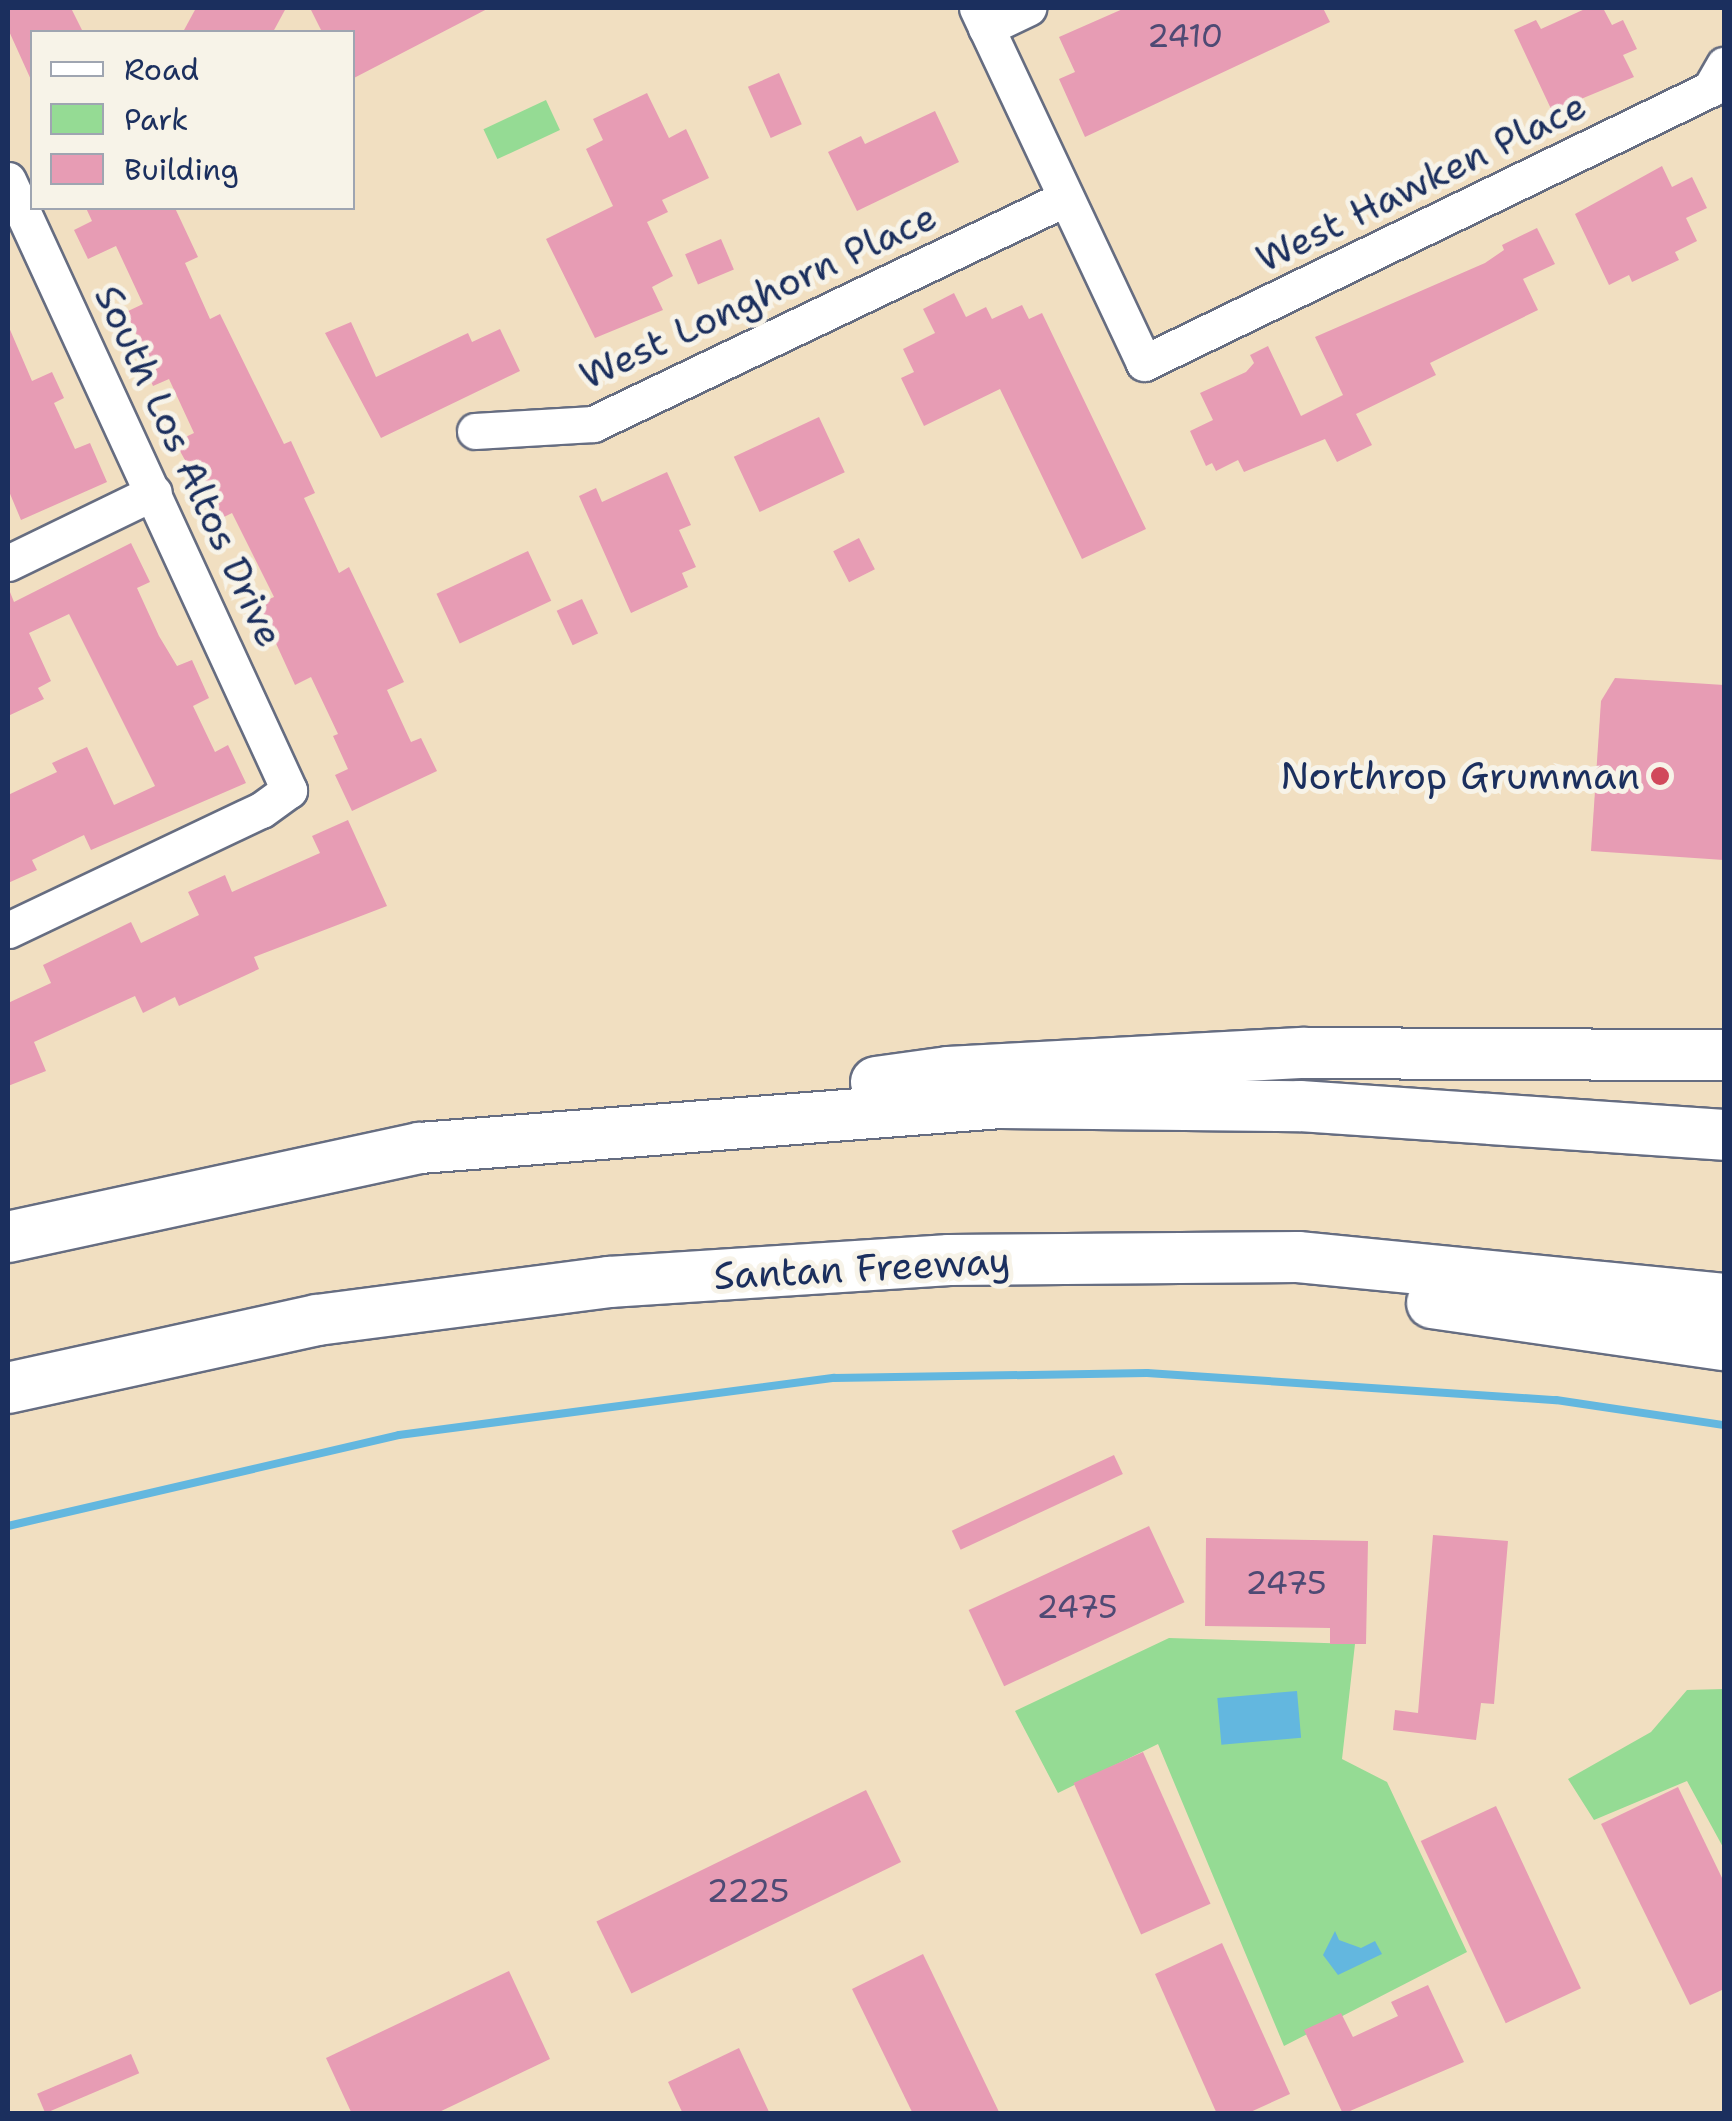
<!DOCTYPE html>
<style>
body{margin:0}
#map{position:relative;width:1732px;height:2121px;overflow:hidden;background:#f1dfc1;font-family:"Shantell Sans",sans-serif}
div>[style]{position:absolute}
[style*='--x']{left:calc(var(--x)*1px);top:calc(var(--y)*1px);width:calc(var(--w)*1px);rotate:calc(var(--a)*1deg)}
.green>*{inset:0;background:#95db94;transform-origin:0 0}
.water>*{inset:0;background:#63b7df;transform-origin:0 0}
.stream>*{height:8px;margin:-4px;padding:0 4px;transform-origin:4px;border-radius:4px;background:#63b7df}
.building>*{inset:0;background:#e79cb4;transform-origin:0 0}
.roads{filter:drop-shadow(2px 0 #666d81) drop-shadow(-2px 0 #666d81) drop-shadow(0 2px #666d81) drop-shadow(0 -2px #666d81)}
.minor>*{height:35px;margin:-17.5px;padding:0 17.5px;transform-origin:17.5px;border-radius:17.5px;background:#fff}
.highway>*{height:50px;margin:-25px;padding:0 25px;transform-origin:25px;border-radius:25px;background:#fff}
.dots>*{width:28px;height:28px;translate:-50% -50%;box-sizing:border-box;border:5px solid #f7f3e8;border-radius:50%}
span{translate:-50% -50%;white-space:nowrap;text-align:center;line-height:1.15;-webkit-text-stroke:10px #f7f3e8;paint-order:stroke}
.number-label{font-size:32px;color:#4e4a74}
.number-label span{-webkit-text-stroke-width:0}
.street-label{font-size:38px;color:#1b2f5e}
.poi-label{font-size:38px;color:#1b2f5e}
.right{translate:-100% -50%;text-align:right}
.frame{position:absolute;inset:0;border:10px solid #1b2f5e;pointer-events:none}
.legend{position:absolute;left:30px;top:30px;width:325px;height:180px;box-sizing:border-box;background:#f7f3e8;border:2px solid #9fa5b1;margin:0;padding:12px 18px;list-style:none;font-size:30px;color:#1b2f5e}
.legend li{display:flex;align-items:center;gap:20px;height:50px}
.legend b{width:50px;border:2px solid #9fa5b1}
</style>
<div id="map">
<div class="green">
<i style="left:546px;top:100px;width:33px;height:69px;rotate:65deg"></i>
<i style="clip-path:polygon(1169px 1638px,1355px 1644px,1342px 1759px,1387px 1782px,1467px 1952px,1284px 2046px,1158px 1744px,1058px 1793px,1015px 1711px)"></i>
<i style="clip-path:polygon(1724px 1689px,1724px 1849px,1687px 1781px,1594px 1820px,1568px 1779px,1651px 1732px,1687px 1690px)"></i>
</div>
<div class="water">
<i style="left:1297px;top:1691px;width:47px;height:80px;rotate:85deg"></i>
<i style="clip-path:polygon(1335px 1931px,1339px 1940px,1361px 1948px,1375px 1941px,1382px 1954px,1338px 1975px,1323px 1955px)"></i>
</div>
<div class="stream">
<i style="--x:8;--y:1526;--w:401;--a:-13.1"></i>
<i style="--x:399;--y:1435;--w:439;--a:-7.5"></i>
<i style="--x:834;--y:1378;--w:313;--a:-0.9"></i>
<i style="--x:1147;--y:1373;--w:410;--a:3.8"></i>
<i style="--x:1556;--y:1400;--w:170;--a:8.5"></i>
</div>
<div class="building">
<i style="clip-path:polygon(8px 8px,71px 8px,83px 32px,32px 32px,32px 82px,8px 29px)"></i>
<i style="clip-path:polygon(196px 8px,286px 8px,273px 32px,183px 32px)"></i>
<i style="clip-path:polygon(310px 8px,489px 8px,352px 79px,352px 32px,322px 32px)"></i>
<i style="clip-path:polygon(1125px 8px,1323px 8px,1330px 22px,1085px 137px,1059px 79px,1075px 72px,1059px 37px)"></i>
<i style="clip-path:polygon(1587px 8px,1603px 8px,1612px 25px,1623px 20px,1637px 49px,1623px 55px,1634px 77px,1552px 111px,1514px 30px,1536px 20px,1541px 29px)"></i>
<i style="left:779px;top:73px;width:56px;height:34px;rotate:66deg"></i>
<i style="clip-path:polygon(647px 93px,669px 138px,686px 129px,709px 178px,662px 200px,668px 212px,647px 222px,673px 276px,652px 287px,663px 310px,595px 338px,546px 239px,613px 206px,586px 149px,603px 140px,593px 119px)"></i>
<i style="clip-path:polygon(935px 111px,959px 162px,857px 211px,828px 152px,861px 136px,865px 144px)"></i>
<i style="clip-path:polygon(1662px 166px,1672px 187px,1692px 177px,1707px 208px,1686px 218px,1697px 241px,1675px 252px,1679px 260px,1632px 282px,1629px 275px,1609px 285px,1575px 214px)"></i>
<i style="clip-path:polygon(86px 208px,175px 208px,198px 257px,185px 263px,210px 319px,220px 314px,284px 444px,291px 441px,315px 493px,304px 498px,313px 517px,339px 573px,349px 567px,404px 682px,387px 690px,411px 742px,421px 738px,437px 771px,352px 811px,335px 775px,348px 769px,333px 736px,338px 734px,311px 677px,295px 685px,258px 604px,274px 597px,232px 513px,218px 520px,175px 442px,194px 433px,169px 379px,153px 386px,136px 346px,141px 344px,126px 312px,143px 304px,116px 246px,88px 259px,74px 230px,92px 221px)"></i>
<i style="clip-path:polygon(1537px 228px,1555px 264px,1523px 279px,1538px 310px,1430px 363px,1436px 375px,1356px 414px,1372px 445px,1337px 462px,1325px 439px,1244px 472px,1238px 460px,1216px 471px,1212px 463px,1206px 466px,1190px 431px,1213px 420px,1200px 393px,1246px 372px,1254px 363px,1250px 355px,1268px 346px,1301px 416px,1343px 395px,1315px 337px,1485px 263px,1504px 250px,1502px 245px)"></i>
<i style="left:721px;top:239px;width:33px;height:39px;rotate:67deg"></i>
<i style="clip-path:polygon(954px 293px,966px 317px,986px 307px,992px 319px,1022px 305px,1029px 319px,1042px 313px,1146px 529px,1082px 559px,1000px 389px,924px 426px,901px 378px,914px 372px,903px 349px,935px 333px,923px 309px)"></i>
<i style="clip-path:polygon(351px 322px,376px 377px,468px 333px,472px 342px,500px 329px,520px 371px,381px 438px,325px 333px)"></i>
<i style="clip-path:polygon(8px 325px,32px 381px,52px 372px,64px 398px,54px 403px,75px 449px,90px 443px,107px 482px,21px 520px,8px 489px)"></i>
<i style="left:819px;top:417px;width:61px;height:94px;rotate:65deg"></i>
<i style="clip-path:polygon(667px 472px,691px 525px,679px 530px,696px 567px,682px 573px,688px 587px,631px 613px,579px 496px,596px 488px,602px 502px)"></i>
<i style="left:859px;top:538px;width:35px;height:29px;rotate:63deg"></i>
<i style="clip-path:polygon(131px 543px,150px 582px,137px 588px,159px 636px,177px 666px,192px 660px,209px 698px,193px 706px,215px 752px,228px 745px,246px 783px,91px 850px,84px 835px,32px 860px,37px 870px,8px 883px,8px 795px,57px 772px,52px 763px,87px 747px,114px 805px,155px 786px,69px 614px,29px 633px,51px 681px,38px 688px,44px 699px,8px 716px,8px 587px,14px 602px)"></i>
<i style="left:528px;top:551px;width:55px;height:101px;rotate:65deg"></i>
<i style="left:582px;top:599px;width:38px;height:28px;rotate:65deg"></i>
<i style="clip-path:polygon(1615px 678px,1724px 685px,1724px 860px,1591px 851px,1601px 701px)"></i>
<i style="clip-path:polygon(348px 820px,387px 906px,254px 957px,259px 969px,179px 1006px,175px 997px,143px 1013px,135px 996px,34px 1042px,46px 1071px,8px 1086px,8px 1003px,51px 983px,43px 965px,131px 922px,141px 943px,199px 915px,188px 892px,225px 875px,232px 892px,268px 876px,320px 853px,312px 836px)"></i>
<i style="left:1114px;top:1455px;width:21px;height:179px;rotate:65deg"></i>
<i style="left:1149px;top:1526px;width:84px;height:199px;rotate:65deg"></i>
<i style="clip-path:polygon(1433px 1535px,1508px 1541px,1494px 1704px,1481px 1703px,1476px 1740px,1393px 1730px,1395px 1710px,1418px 1713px)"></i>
<i style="clip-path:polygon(1206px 1538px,1368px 1541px,1366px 1644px,1330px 1644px,1330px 1628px,1205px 1626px)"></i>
<i style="left:1143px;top:1752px;width:166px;height:76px;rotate:66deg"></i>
<i style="clip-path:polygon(1678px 1787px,1724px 1882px,1724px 1989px,1690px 2005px,1601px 1824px)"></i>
<i style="left:866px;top:1790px;width:80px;height:300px;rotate:64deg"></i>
<i style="left:1496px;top:1806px;width:201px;height:83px;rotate:65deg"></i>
<i style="clip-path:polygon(1222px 1943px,1290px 2094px,1246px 2114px,1217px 2114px,1155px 1974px)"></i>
<i style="clip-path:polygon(923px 1954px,1000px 2114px,913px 2114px,852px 1989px)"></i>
<i style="clip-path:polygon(509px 1971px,550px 2059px,435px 2114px,352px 2114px,326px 2058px)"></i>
<i style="clip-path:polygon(1428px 1985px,1464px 2062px,1343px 2114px,1304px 2030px,1341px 2013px,1353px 2037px,1398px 2016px,1391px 2002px)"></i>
<i style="clip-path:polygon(739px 2048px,770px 2114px,683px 2114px,668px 2082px)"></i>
<i style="left:131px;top:2054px;width:21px;height:102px;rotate:67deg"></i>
</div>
<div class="roads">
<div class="minor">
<i style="--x:977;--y:8;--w:392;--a:64.8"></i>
<i style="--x:1144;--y:363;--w:629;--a:-25.83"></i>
<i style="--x:1710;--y:89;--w:28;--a:-60"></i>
<i style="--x:986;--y:28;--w:47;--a:-25.5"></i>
<i style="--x:8;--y:180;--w:672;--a:65.27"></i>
<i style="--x:289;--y:790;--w:34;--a:144"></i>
<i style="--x:261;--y:810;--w:280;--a:154.6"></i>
<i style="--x:475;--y:431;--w:118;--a:-3.4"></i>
<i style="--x:593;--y:424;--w:524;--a:-25.54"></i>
<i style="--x:8;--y:563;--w:162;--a:-25.9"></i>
</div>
<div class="highway">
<i style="--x:876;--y:1082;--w:73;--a:-7.9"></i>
<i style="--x:948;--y:1072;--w:357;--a:-3.1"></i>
<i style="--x:1304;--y:1053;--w:420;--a:0.3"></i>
<i style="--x:8;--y:1237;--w:422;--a:-12.2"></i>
<i style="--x:420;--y:1148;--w:583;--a:-4.43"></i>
<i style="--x:1001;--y:1103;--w:299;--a:0.6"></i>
<i style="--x:1300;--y:1106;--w:425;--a:3.9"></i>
<i style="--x:1432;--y:1303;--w:295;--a:8.2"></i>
<i style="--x:8;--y:1388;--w:316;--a:-12.4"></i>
<i style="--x:317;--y:1320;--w:294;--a:-7.4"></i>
<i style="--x:609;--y:1282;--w:341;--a:-3.7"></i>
<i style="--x:949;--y:1260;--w:349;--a:-0.5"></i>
<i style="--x:1298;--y:1257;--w:428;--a:5.6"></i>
</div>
</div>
<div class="dots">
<i style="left:1660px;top:776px;background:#d1495b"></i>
</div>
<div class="number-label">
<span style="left:1185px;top:36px">2410</span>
<span style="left:1286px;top:1583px">2475</span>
<span style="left:1077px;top:1607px">2475</span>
<span style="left:748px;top:1891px">2225</span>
</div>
<div class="street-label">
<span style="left:1421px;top:182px;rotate:-26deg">West Hawken Place</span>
<span style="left:758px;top:296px;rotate:-25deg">West Longhorn Place</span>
<span style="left:189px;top:466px;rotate:65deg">South Los Altos Drive</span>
<span style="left:862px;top:1268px;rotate:-3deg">Santan Freeway</span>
</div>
<div class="poi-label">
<span class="right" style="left:1640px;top:776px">Northrop Grumman</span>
</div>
<div class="frame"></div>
<ul class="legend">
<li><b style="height:12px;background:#fff"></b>Road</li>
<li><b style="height:28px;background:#95db94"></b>Park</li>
<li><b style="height:28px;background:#e79cb4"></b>Building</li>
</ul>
</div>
